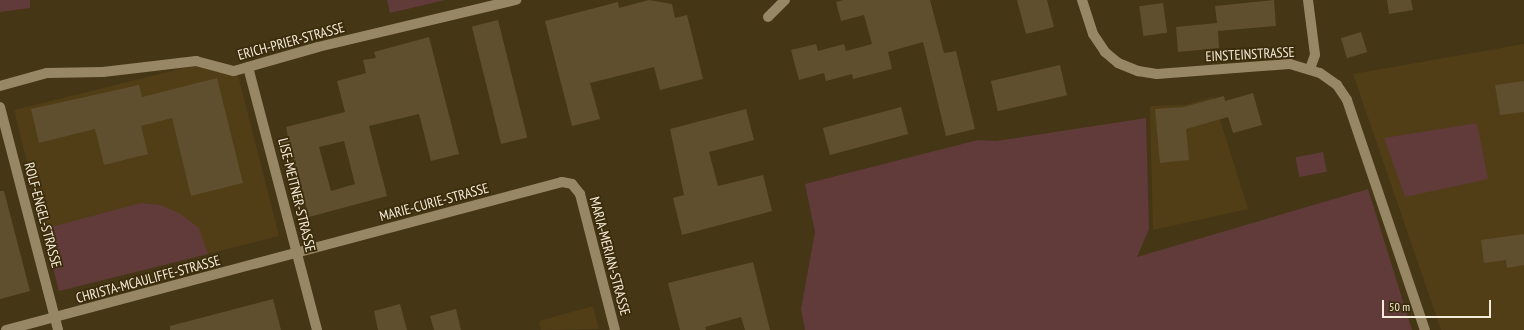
<!DOCTYPE html>
<style>
body{margin:0}
#map{position:relative;width:1524px;height:330px;overflow:hidden;background:#453616;font-family:"PT Sans Narrow",sans-serif}
div>[style]{position:absolute}
[style*='--x']{left:calc(var(--x)*1px);top:calc(var(--y)*1px);width:calc(var(--w)*1px);rotate:calc(var(--a)*1deg)}
.built>*{inset:0;background:#513e16}
.green>*{inset:0;background:#603b39;transform-origin:0 0}
.building>*{inset:0;background:#5f4f2f;transform-origin:0 0}
.street>*{height:10px;margin:-5px;padding:0 5px;transform-origin:5px;border-radius:5px;background:#988765}
span{translate:-50% -50%;white-space:nowrap;text-align:center;line-height:1.15;-webkit-text-stroke:3.5px #3b2c0b;paint-order:stroke}
.street-label{font-size:14px;color:#f4ebd9}
.scale{position:absolute;left:1382px;top:300px;width:109px;height:18px;box-sizing:border-box;border:2px solid #f4ebd9;border-top:0;padding-left:5px;font-size:12px;line-height:14px;white-space:nowrap;color:#f4ebd9;-webkit-text-stroke:3px #3b2c0b;paint-order:stroke}
</style>
<div id="map">
<div class="built">
<i style="clip-path:polygon(1524px 44px,1524px 330px,1441px 330px,1353px 74px)"></i>
<i style="clip-path:polygon(196px 65px,238px 75px,279px 236px,59px 291px,14px 110px)"></i>
<i style="clip-path:polygon(1213px 97px,1248px 209px,1153px 230px,1150px 106px,1185px 105px)"></i>
<i style="clip-path:polygon(593px 306px,599px 329px,541px 330px,539px 321px)"></i>
</div>
<div class="green">
<i style="clip-path:polygon(0 0,30px 0,30px 8px,0 12px)"></i>
<i style="clip-path:polygon(387px 0,445px 0,390px 13px)"></i>
<i style="clip-path:polygon(1146px 118px,1149px 229px,1137px 257px,1368px 189px,1412px 330px,805px 330px,801px 309px,815px 232px,805px 184px,978px 140px,996px 141px)"></i>
<i style="clip-path:polygon(1477px 123px,1488px 179px,1405px 197px,1384px 138px)"></i>
<i style="left:1323px;top:152px;width:20px;height:28px;rotate:79deg"></i>
<i style="clip-path:polygon(141px 203px,160px 205px,181px 214px,199px 228px,208px 254px,59px 291px,43px 229px)"></i>
</div>
<div class="building">
<i style="clip-path:polygon(649px 0,672px 4px,675px 18px,687px 15px,703px 79px,660px 90px,654px 67px,590px 83px,600px 119px,572px 126px,545px 21px,618px 2px,619px 8px)"></i>
<i style="clip-path:polygon(843px 0,930px 0,944px 53px,956px 51px,975px 129px,946px 136px,923px 42px,888px 52px,892px 69px,853px 79px,852px 74px,826px 81px,824px 73px,799px 80px,791px 50px,816px 44px,818px 51px,844px 44px,846px 51px,872px 44px,864px 15px,841px 21px,836px 2px)"></i>
<i style="clip-path:polygon(1017px 0,1047px 0,1054px 27px,1026px 34px)"></i>
<i style="clip-path:polygon(1274px 0,1276px 26px,1218px 31px,1219px 48px,1178px 52px,1176px 27px,1217px 23px,1215px 6px)"></i>
<i style="clip-path:polygon(1387px 0,1411px 0,1413px 10px,1389px 14px)"></i>
<i style="left:1163px;top:3px;width:30px;height:24px;rotate:82deg"></i>
<i style="left:498px;top:20px;width:121px;height:27px;rotate:76deg"></i>
<i style="left:1361px;top:32px;width:21px;height:21px;rotate:73deg"></i>
<i style="clip-path:polygon(evenodd,429px 37px,459px 154px,431px 161px,419px 114px,369px 126px,387px 196px,309px 217px,292px 154px,281px 157px,277px 141px,288px 138px,286px 127px,345px 112px,337px 81px,366px 73px,363px 60px,376px 58px,374px 52px,429px 37px,344px 141px,355px 184px,331px 191px,319px 147px,344px 141px)"></i>
<i style="left:1060px;top:65px;width:31px;height:71px;rotate:77deg"></i>
<i style="clip-path:polygon(217px 78px,243px 183px,191px 196px,172px 118px,141px 126px,148px 154px,104px 165px,95px 129px,39px 143px,31px 109px,139px 85px,142px 97px)"></i>
<i style="clip-path:polygon(1524px 81px,1524px 112px,1500px 115px,1495px 85px)"></i>
<i style="clip-path:polygon(1253px 93px,1262px 125px,1233px 133px,1228px 117px,1186px 129px,1189px 160px,1160px 163px,1155px 109px,1184px 107px,1224px 96px,1225px 101px)"></i>
<i style="left:901px;top:107px;width:28px;height:81px;rotate:75deg"></i>
<i style="clip-path:polygon(746px 109px,754px 140px,709px 152px,718px 186px,763px 175px,772px 211px,682px 235px,673px 198px,684px 195px,670px 129px)"></i>
<i style="clip-path:polygon(0 191px,4px 191px,30px 291px,0 299px)"></i>
<i style="clip-path:polygon(1524px 234px,1524px 265px,1507px 268px,1506px 260px,1484px 263px,1481px 240px)"></i>
<i style="clip-path:polygon(753px 262px,770px 330px,745px 330px,741px 317px,705px 327px,706px 330px,680px 330px,668px 283px)"></i>
<i style="clip-path:polygon(273px 299px,281px 330px,170px 330px,170px 326px)"></i>
<i style="clip-path:polygon(400px 304px,407px 330px,378px 330px,374px 311px)"></i>
<i style="clip-path:polygon(456px 309px,461px 330px,434px 330px,430px 316px)"></i>
</div>
<div class="street">
<i style="--x:1082;--y:0;--w:36;--a:72"></i>
<i style="--x:1093;--y:34;--w:22;--a:56"></i>
<i style="--x:1105;--y:52;--w:17;--a:40"></i>
<i style="--x:1118;--y:63;--w:22;--a:22"></i>
<i style="--x:1138;--y:71;--w:19;--a:9"></i>
<i style="--x:1157;--y:74;--w:133;--a:-4.3"></i>
<i style="--x:1290;--y:64;--w:31;--a:17"></i>
<i style="--x:1320;--y:73;--w:21;--a:35"></i>
<i style="--x:1337;--y:85;--w:18;--a:56"></i>
<i style="--x:1347;--y:100;--w:243;--a:71.3"></i>
<i style="--x:1308;--y:0;--w:55;--a:82.7"></i>
<i style="--x:1315;--y:55;--w:15;--a:110"></i>
<i style="--x:768;--y:17;--w:24;--a:-45"></i>
<i style="--x:248;--y:67;--w:272;--a:75.3"></i>
<i style="--x:0;--y:86;--w:49;--a:-15.5"></i>
<i style="--x:47;--y:73;--w:56;--a:-1"></i>
<i style="--x:103;--y:72;--w:94;--a:-6.7"></i>
<i style="--x:196;--y:61;--w:39;--a:15"></i>
<i style="--x:234;--y:71;--w:87;--a:-15.9"></i>
<i style="--x:318;--y:47;--w:204;--a:-13.4"></i>
<i style="--x:0;--y:107;--w:230;--a:75.4"></i>
<i style="--x:6;--y:330;--w:575;--a:-14.91"></i>
<i style="--x:562;--y:182;--w:10;--a:11"></i>
<i style="--x:572;--y:184;--w:13;--a:51"></i>
<i style="--x:580;--y:194;--w:140;--a:75.6"></i>
</div>
<div class="street-label">
<span style="left:291px;top:41px;rotate:-15deg">ERICH-PRIER-STRASSE</span>
<span style="left:1250px;top:54px;rotate:-3deg">EINSTEINSTRASSE</span>
<span style="left:297px;top:195px;rotate:76deg">LISE-MEITNER-STRASSE</span>
<span style="left:434px;top:202px;rotate:-15deg">MARIE-CURIE-STRASSE</span>
<span style="left:43px;top:215px;rotate:75deg">ROLF-ENGEL-STRASSE</span>
<span style="left:610px;top:256px;rotate:75deg">MARIA-MERIAN-STRASSE</span>
<span style="left:148px;top:279px;rotate:-15deg">CHRISTA-MCAULIFFE-STRASSE</span>
</div>
<div class="scale">50 m</div>
</div>
